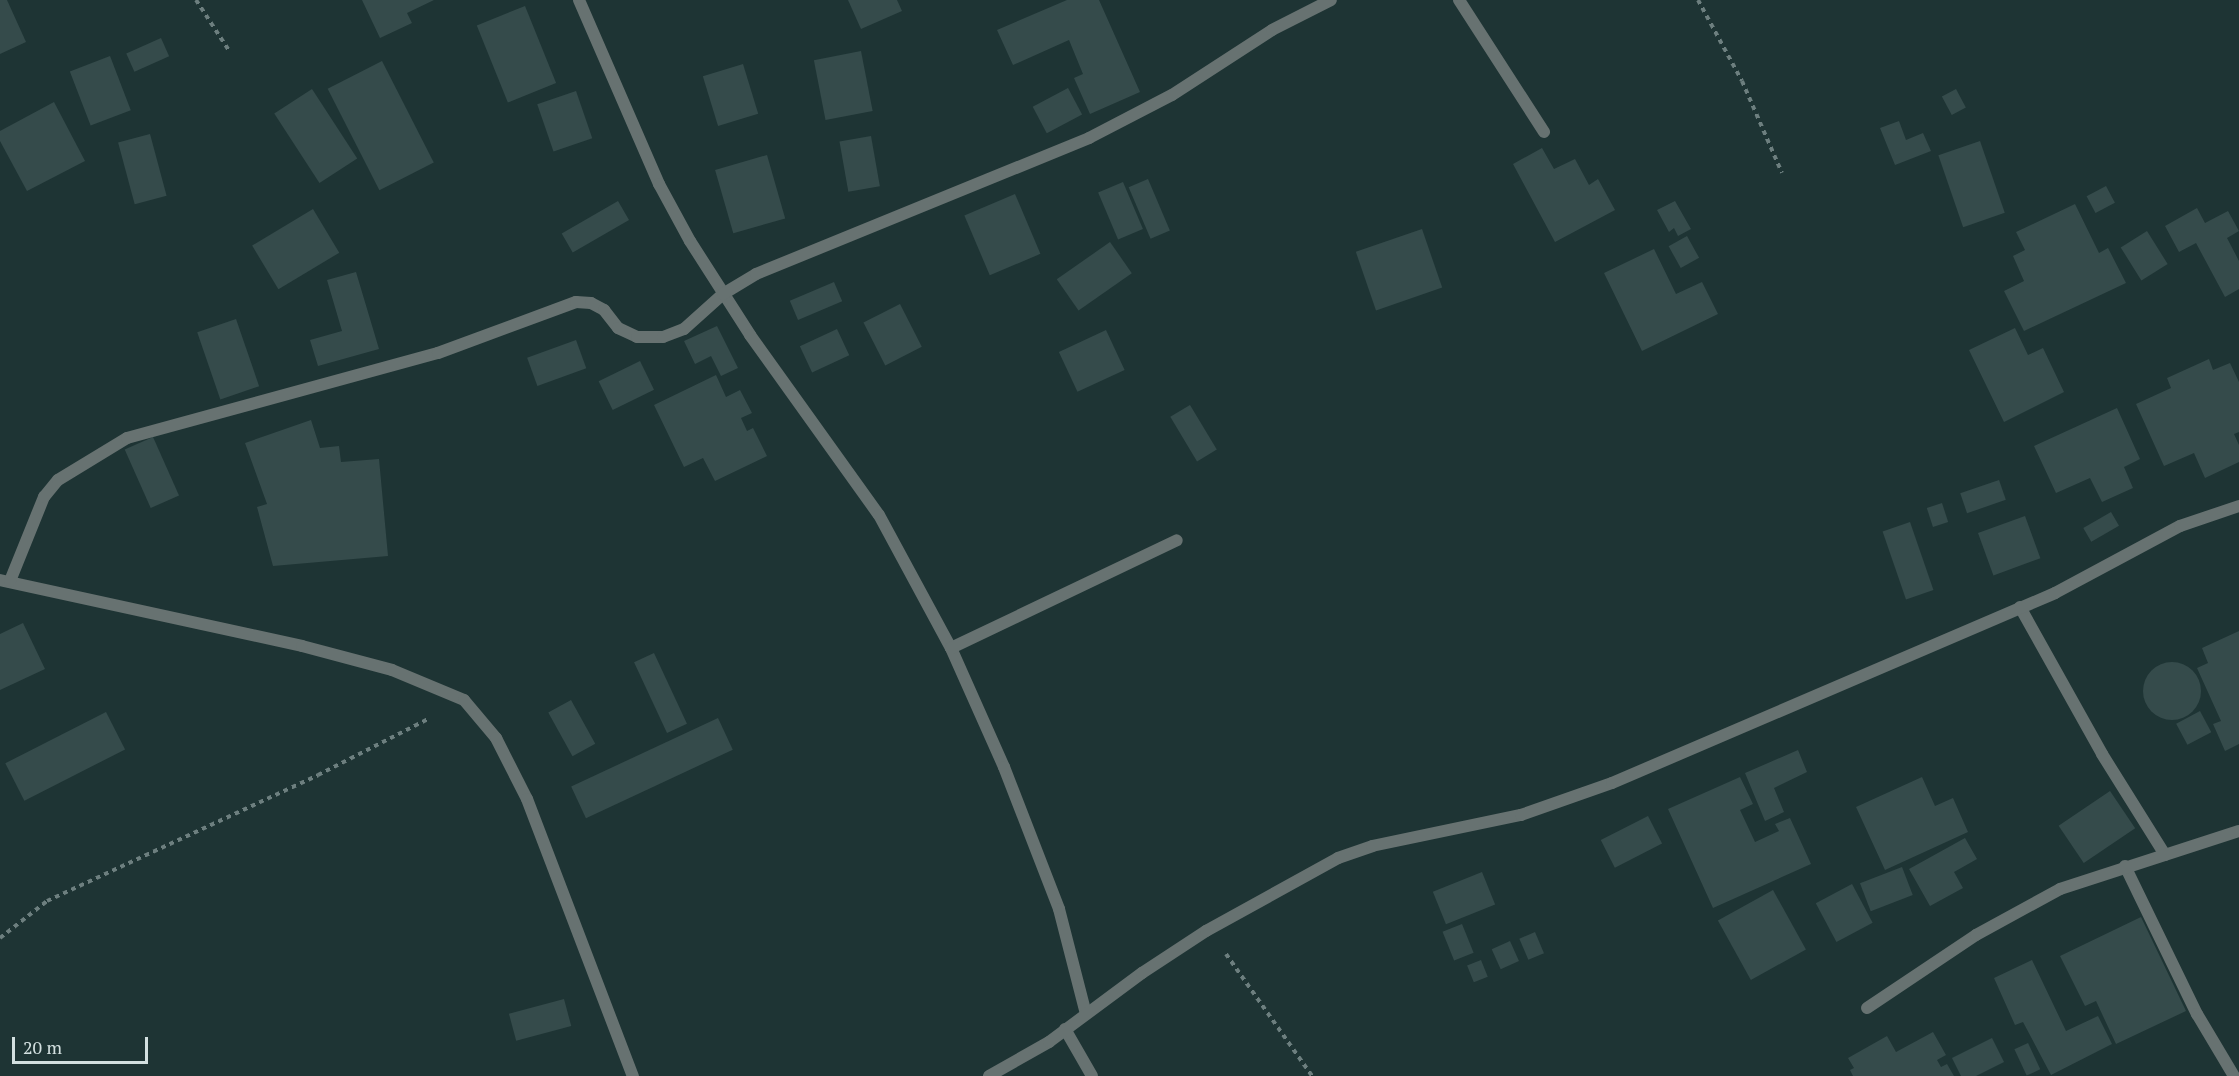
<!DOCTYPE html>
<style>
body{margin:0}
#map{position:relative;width:2239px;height:1076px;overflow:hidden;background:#1e3434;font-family:"PT Serif",serif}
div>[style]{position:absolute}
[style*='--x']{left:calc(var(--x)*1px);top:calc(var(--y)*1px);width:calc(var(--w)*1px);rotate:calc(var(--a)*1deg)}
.building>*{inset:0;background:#354b4b;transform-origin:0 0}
.round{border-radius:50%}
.path>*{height:4px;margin-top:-2px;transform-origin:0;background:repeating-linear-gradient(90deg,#6d7f7f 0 4.5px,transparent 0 9px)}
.minor>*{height:12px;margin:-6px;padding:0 6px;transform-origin:6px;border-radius:6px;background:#677271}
span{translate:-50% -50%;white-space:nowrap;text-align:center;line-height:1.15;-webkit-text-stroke:6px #1e3434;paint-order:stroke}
.scale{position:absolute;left:12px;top:1037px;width:136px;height:27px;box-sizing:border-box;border:3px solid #d3e0e0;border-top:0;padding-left:8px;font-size:18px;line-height:21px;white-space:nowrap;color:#d3e0e0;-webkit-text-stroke:4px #1e3434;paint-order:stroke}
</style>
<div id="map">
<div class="building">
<i style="clip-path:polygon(0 0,7px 0,26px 42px,0 54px)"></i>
<i style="clip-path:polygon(362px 0,434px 0,407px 13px,412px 23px,380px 38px)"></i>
<i style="clip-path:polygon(848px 0,897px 0,902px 11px,861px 29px)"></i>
<i style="clip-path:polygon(1067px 0,1099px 0,1140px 92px,1090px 114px,1074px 78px,1083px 74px,1069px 40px,1013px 65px,997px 30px)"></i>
<i style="left:525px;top:6px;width:83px;height:52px;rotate:68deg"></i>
<i style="left:161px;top:38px;width:20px;height:38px;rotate:66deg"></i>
<i style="left:861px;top:51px;width:61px;height:48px;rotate:79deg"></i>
<i style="left:110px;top:56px;width:58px;height:43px;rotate:69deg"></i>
<i style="left:382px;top:61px;width:114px;height:61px;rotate:63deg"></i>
<i style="left:743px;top:64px;width:52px;height:42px;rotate:73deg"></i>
<i style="left:1068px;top:88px;width:30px;height:40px;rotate:62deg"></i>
<i style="left:312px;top:89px;width:83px;height:45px;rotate:57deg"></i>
<i style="left:1956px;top:89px;width:21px;height:16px;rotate:62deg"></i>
<i style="left:576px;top:91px;width:50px;height:41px;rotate:71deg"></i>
<i style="clip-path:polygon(54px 102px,85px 161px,27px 191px,0 141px,0 131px)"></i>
<i style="clip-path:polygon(1899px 121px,1906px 140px,1923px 133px,1931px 151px,1895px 165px,1880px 128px)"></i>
<i style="left:150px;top:134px;width:64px;height:33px;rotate:75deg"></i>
<i style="left:871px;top:136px;width:51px;height:32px;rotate:80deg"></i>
<i style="left:1980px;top:141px;width:76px;height:44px;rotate:71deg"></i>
<i style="clip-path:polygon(1542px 148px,1554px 169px,1575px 159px,1589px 185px,1598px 179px,1615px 210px,1555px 242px,1513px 164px)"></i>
<i style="left:767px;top:155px;width:66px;height:54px;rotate:74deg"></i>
<i style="left:1148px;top:179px;width:56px;height:21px;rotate:67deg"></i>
<i style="left:1123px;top:182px;width:51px;height:27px;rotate:67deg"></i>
<i style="left:2106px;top:186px;width:19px;height:22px;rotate:62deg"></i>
<i style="left:1015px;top:194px;width:65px;height:55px;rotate:67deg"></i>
<i style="left:618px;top:201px;width:22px;height:65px;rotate:60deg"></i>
<i style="clip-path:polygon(1675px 201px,1691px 229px,1678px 236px,1674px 228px,1669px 232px,1657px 210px)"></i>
<i style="clip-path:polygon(2075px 204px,2099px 253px,2108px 248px,2126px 283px,2024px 331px,2004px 291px,2024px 281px,2013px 256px,2025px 250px,2016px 232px)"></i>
<i style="clip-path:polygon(2197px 208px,2205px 223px,2228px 211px,2239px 231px,2227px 238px,2239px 261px,2239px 289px,2225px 297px,2196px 243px,2179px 252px,2165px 226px)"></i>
<i style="left:313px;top:209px;width:51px;height:71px;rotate:59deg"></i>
<i style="left:1422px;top:229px;width:62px;height:70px;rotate:71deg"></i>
<i style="left:2147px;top:231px;width:39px;height:31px;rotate:58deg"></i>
<i style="left:1687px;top:236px;width:25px;height:21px;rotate:61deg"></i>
<i style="left:1110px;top:242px;width:38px;height:65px;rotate:55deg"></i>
<i style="clip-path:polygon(1654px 249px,1676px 294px,1702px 282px,1718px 314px,1642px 351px,1604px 273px)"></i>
<i style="clip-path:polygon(356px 272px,379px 349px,318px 366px,310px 340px,342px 331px,327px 280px)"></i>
<i style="left:834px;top:282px;width:21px;height:48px;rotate:67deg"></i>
<i style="left:900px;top:304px;width:48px;height:41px;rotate:63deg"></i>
<i style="left:236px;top:319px;width:71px;height:41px;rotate:71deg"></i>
<i style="clip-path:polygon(717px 326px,738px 368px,721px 376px,711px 356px,695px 364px,684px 341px)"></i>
<i style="clip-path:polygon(2015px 328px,2028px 355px,2043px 348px,2064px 392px,2004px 422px,1969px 350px)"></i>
<i style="left:837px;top:329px;width:29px;height:41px;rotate:65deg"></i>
<i style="left:1106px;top:330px;width:44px;height:52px;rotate:65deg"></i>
<i style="left:576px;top:340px;width:30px;height:52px;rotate:70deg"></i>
<i style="clip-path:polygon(2209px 359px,2213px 370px,2230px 363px,2239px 382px,2239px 432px,2234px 434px,2239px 445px,2239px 462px,2205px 478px,2194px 453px,2164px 466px,2136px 404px,2171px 388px,2167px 378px)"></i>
<i style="left:640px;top:361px;width:32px;height:46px;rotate:64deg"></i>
<i style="clip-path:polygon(716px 375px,726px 397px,740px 390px,752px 413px,741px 418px,747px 431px,753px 428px,767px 456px,715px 481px,703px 458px,684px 467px,654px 405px)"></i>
<i style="left:1190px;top:405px;width:52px;height:23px;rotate:59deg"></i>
<i style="clip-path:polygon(2117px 408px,2140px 459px,2124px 467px,2133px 488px,2102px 502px,2090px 478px,2056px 493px,2034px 446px)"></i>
<i style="clip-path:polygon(311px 420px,320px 448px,339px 446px,341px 462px,379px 459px,388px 556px,273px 566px,257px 507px,267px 504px,245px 443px)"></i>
<i style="left:153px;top:437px;width:64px;height:31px;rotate:66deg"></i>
<i style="left:1999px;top:480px;width:21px;height:41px;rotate:71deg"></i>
<i style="left:1942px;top:503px;width:20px;height:16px;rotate:72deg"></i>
<i style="left:2111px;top:512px;width:16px;height:32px;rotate:60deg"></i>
<i style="left:2025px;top:516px;width:45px;height:50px;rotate:70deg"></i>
<i style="left:1910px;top:522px;width:72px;height:29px;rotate:71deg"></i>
<i style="clip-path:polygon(23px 623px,45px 669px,0 690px,0 634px)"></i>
<i style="clip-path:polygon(2239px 631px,2239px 744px,2225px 751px,2213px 724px,2221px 721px,2197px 668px,2208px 663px,2202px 648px)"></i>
<i style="left:654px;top:653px;width:78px;height:22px;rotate:65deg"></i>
<i class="round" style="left:2143px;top:662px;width:58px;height:58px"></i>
<i style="left:571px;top:700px;width:50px;height:26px;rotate:61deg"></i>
<i style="left:2200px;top:711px;width:24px;height:27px;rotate:62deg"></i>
<i style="left:106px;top:712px;width:42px;height:113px;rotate:63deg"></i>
<i style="left:718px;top:718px;width:35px;height:162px;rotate:65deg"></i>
<i style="clip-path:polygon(1798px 750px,1807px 772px,1774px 788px,1784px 812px,1765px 821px,1745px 773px)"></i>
<i style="clip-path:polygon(1740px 777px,1753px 804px,1740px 810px,1755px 842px,1779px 831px,1775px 824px,1790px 818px,1811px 864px,1713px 908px,1668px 809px)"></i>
<i style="clip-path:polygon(1922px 777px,1935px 806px,1953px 798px,1968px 832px,1885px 870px,1856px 807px)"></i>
<i style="left:2110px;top:791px;width:45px;height:62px;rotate:56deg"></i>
<i style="left:1648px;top:816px;width:31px;height:53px;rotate:63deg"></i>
<i style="clip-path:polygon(1965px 838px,1977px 859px,1954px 872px,1963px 888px,1930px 906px,1909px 869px)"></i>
<i style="left:1902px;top:867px;width:30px;height:45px;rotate:69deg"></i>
<i style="left:1482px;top:872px;width:35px;height:53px;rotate:68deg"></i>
<i style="left:1852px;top:884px;width:44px;height:41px;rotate:62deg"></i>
<i style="left:1773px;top:890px;width:68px;height:63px;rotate:61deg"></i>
<i style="clip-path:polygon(2141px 917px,2186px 1011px,2116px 1044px,2096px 1001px,2085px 1006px,2060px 956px)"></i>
<i style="left:1462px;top:924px;width:31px;height:21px;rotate:68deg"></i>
<i style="left:1535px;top:932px;width:23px;height:17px;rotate:67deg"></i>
<i style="left:1510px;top:941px;width:22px;height:20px;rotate:66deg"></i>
<i style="left:1481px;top:960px;width:18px;height:15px;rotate:68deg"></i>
<i style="clip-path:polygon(2032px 960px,2066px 1031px,2098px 1016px,2112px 1044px,2051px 1075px,2023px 1022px,2015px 1025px,1994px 978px)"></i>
<i style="left:564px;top:999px;width:28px;height:57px;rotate:75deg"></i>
<i style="clip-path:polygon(1933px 1032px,1946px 1055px,1937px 1060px,1941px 1067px,1947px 1064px,1954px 1076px,1853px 1076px,1850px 1070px,1854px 1068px,1848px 1058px,1887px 1036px,1896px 1052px)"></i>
<i style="clip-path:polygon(1992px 1038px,2004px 1062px,1976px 1076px,1961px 1076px,1952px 1058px)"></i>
<i style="left:2028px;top:1043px;width:29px;height:15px;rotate:65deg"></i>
</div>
<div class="path">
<i style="--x:196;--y:0;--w:59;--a:56.9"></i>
<i style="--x:1698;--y:0;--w:92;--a:61.5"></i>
<i style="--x:1742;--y:81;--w:100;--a:66.5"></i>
<i style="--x:0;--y:938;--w:60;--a:-38.2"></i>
<i style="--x:47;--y:901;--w:299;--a:-24.9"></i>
<i style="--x:318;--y:775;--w:123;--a:-27"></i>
<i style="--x:1226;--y:954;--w:149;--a:54.8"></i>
</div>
<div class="minor">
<i style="--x:579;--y:0;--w:201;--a:66.5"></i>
<i style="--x:659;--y:184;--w:65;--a:61.5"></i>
<i style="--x:690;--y:241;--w:112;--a:57.4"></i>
<i style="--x:750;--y:335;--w:221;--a:54.4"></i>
<i style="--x:879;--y:515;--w:151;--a:61.6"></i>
<i style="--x:951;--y:648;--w:130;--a:66"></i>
<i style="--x:1004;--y:767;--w:152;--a:68.8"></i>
<i style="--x:1059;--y:909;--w:108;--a:75.6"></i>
<i style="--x:1459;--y:0;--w:157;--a:57.2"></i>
<i style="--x:0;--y:580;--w:309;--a:12.3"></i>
<i style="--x:302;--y:646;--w:93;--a:14.9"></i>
<i style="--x:392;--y:670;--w:78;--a:22.6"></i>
<i style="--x:464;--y:700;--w:50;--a:49.9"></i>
<i style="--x:496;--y:738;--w:68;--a:63.1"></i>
<i style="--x:527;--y:799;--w:297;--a:69.1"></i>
<i style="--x:10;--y:581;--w:91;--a:-68"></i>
<i style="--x:44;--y:497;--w:22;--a:-51"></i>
<i style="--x:58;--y:480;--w:81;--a:-31.3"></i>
<i style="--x:127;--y:438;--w:322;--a:-15.3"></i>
<i style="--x:438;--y:353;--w:147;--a:-20.3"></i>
<i style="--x:576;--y:302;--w:15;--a:4"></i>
<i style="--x:591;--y:303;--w:15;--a:28"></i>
<i style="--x:604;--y:310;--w:23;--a:52"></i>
<i style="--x:618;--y:328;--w:21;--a:25"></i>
<i style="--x:637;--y:337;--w:26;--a:0"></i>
<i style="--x:663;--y:337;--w:22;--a:-21"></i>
<i style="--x:684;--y:329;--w:52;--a:-41.9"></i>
<i style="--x:723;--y:294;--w:39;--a:-31"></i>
<i style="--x:756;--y:274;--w:360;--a:-22.2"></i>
<i style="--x:1089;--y:138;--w:93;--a:-27.4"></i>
<i style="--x:1172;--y:95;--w:119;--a:-33"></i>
<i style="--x:1272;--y:30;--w:66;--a:-27"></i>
<i style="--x:2020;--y:607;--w:168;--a:60.8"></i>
<i style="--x:2102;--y:754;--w:119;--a:58"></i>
<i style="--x:951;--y:648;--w:250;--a:-25.5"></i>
<i style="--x:2125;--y:866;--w:165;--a:64.1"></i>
<i style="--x:2197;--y:1014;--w:72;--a:59.2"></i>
<i style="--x:1867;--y:1008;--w:131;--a:-33.8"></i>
<i style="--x:1976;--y:935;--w:96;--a:-28.7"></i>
<i style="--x:2060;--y:889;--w:188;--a:-18"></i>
<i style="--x:1065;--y:1029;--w:54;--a:60.1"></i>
<i style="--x:989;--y:1076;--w:69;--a:-29.5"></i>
<i style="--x:1049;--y:1042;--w:116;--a:-36.6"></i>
<i style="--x:1142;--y:973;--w:77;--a:-33.3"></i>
<i style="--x:1206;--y:931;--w:151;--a:-28.9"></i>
<i style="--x:1338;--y:858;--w:36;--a:-19"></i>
<i style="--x:1372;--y:846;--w:152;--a:-11.8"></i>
<i style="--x:1521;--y:815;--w:96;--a:-19.4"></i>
<i style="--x:1612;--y:783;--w:482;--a:-23.2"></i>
<i style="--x:2055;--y:593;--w:142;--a:-28.2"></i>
<i style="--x:2180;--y:526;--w:62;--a:-18.7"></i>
</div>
<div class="scale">20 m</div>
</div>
